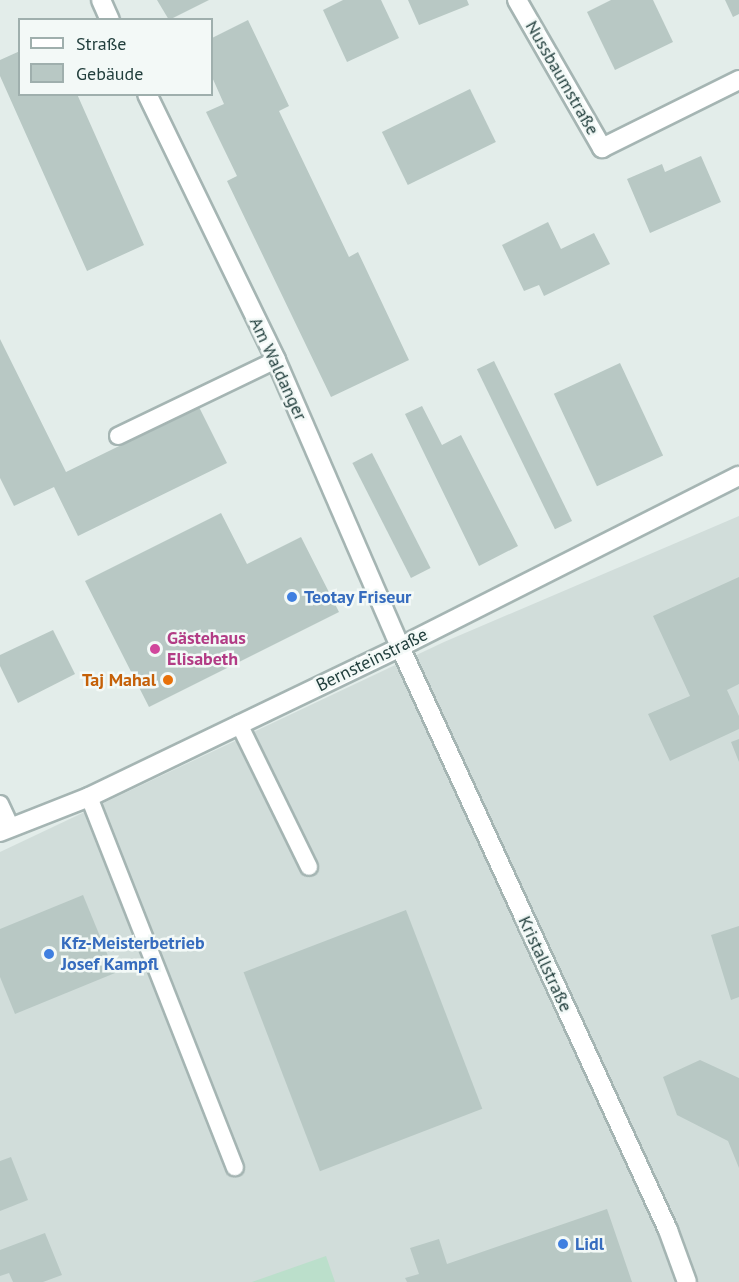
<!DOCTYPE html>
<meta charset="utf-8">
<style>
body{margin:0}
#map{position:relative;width:739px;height:1282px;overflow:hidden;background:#e3edea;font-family:"PT Sans",sans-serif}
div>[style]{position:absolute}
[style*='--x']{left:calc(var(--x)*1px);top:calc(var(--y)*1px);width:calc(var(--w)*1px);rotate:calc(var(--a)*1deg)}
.built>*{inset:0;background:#d1ddda}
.green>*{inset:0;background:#bbdfcb}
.building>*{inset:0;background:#b8c8c4;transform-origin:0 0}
.roads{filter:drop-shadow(2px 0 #a5b5b3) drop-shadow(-2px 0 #a5b5b3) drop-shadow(0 2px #a5b5b3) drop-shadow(0 -2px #a5b5b3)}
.lane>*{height:16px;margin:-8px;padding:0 8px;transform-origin:8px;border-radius:8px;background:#fff}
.street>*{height:18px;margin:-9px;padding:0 9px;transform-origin:9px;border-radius:9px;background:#fff}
.secondary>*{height:18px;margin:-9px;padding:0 9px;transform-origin:9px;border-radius:9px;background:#fff}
.dots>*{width:16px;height:16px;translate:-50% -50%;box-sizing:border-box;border:3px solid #f3f9f7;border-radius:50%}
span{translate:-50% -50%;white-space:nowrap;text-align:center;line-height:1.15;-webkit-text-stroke:5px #f3f9f7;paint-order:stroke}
.street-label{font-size:18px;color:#223f3d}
.shop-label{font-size:18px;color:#366cbe;font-weight:700}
.left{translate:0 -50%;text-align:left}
.hotel-label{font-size:18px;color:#b23c85;font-weight:700}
.food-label{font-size:18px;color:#c56008;font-weight:700}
.right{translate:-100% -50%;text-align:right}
.legend{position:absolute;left:18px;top:18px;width:195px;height:78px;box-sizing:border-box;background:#f3f9f7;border:2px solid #9fafad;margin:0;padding:8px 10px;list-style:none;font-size:18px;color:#223f3d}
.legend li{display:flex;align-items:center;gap:12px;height:30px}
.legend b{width:30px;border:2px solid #9fafad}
</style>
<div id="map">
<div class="built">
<i style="clip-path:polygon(739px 516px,739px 1282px,0 1282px,0 852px,444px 642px)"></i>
</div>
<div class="green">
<i style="clip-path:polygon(326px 1256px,335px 1282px,252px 1282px)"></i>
</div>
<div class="building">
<i style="clip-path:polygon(157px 0,209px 0,169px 20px)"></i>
<i style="clip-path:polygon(343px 0,381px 0,399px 38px,347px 62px,323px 10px)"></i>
<i style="clip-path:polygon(408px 0,467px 0,469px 5px,419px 25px)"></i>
<i style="clip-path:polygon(611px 0,653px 0,673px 42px,615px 70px,587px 12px)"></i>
<i style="clip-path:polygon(725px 0,739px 0,739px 14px,733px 17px)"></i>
<i style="clip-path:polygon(248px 20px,289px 106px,279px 111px,349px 257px,358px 252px,409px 360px,331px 397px,227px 181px,237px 176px,206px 112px,224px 104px,212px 77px,212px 38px)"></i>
<i style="clip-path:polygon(20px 51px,20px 94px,77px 94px,144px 245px,87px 271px,0 76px,0 60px)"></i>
<i style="left:470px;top:89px;width:59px;height:98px;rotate:64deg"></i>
<i style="clip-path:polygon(701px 156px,721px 202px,650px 233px,627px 179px,662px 164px,665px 172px)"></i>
<i style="clip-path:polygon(548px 222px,561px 249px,594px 233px,610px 264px,544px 296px,539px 285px,524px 291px,502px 245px)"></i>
<i style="clip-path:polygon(0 339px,66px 472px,199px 407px,227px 463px,78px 536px,54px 487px,14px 506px,0 478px)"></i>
<i style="left:494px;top:361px;width:178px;height:19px;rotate:64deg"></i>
<i style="left:620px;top:363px;width:102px;height:73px;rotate:65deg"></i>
<i style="clip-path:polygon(422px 406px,442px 445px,461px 435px,518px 546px,479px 566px,405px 414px)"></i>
<i style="left:372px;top:453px;width:129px;height:22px;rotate:63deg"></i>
<i style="clip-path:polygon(221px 513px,247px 564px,301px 537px,339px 612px,149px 707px,85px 581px)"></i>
<i style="clip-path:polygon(739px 577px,739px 684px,727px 690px,739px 716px,739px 729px,670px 761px,648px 714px,690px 696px,653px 616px)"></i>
<i style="clip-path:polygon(53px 630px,75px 674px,18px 703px,0 666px,0 655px)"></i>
<i style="clip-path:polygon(739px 739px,739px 762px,731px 742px)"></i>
<i style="clip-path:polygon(83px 895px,115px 973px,15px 1014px,0 977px,0 929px)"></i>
<i style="left:406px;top:910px;width:213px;height:174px;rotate:69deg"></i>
<i style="clip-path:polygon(739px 926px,739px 997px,731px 1000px,711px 935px)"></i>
<i style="clip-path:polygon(700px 1060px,739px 1078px,739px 1168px,728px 1141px,677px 1115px,663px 1077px)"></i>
<i style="clip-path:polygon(11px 1157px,28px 1200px,0 1211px,0 1161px)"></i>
<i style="clip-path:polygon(607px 1209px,632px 1282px,407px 1282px,405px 1278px,419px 1274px,410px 1248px,439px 1239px,447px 1264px)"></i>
<i style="clip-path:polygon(45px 1233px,62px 1275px,43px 1282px,13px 1282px,9px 1273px,0 1276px,0 1250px)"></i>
</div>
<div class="roads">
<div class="lane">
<i style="--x:118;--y:436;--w:175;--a:-25.7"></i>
<i style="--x:239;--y:724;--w:159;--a:63.9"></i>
<i style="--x:89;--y:797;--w:398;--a:68.5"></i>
<i style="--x:0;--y:804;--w:26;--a:65"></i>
</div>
<div class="street">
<i style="--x:101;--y:0;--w:22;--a:66"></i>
<i style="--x:517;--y:0;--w:171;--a:60.1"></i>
<i style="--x:602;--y:148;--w:153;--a:-26.4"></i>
<i style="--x:147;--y:94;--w:296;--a:64.1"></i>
<i style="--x:276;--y:360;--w:313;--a:66.6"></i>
<i style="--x:400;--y:647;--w:642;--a:65.31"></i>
<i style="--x:668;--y:1230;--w:55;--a:69.9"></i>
</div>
<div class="secondary">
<i style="--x:0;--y:832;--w:96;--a:-21.5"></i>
<i style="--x:89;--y:797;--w:345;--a:-25.7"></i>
<i style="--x:400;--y:647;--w:380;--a:-26.8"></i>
</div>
</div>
<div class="dots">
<i style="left:292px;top:597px;background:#3f7fe0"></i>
<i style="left:155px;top:649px;background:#d1479c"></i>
<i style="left:168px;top:680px;background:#e8710a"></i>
<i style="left:49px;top:954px;background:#3f7fe0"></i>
<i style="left:563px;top:1244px;background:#3f7fe0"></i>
</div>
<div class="street-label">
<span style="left:562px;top:78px;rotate:60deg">Nussbaumstraße</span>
<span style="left:278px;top:369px;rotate:65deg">Am Waldanger</span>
<span style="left:372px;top:660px;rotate:-26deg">Bernsteinstraße</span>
<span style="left:545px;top:964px;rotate:65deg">Kristallstraße</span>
</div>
<div class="shop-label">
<span class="left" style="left:304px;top:597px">Teotay Friseur</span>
<span class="left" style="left:61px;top:954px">Kfz-Meisterbetrieb<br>Josef Kampfl</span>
<span class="left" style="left:575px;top:1244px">Lidl</span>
</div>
<div class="hotel-label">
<span class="left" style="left:167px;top:649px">Gästehaus<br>Elisabeth</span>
</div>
<div class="food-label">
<span class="right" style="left:156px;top:680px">Taj Mahal</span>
</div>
<ul class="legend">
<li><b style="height:8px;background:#fff"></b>Straße</li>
<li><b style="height:16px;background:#b8c8c4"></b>Gebäude</li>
</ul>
</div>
